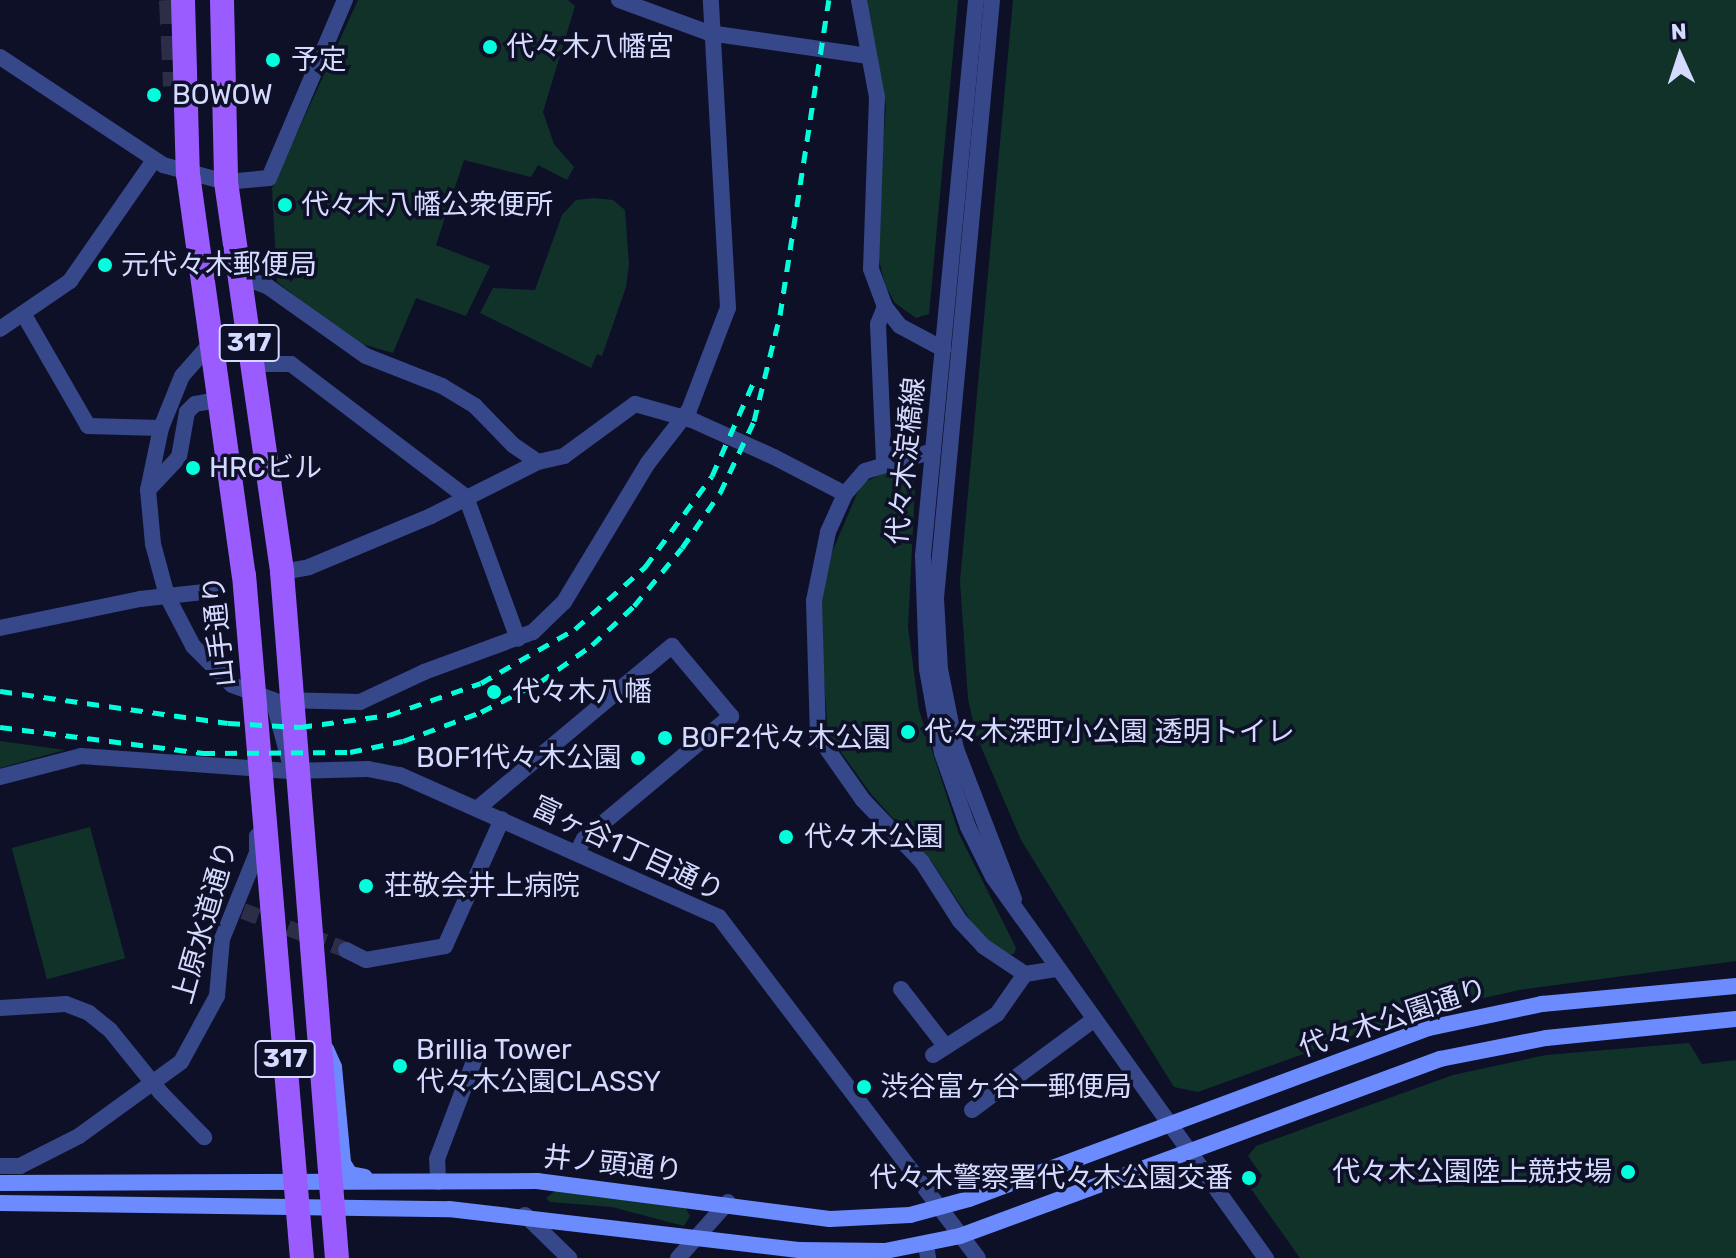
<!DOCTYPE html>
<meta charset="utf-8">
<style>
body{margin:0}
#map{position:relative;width:1736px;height:1258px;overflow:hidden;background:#0e1028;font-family:Rubik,"Noto Sans JP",sans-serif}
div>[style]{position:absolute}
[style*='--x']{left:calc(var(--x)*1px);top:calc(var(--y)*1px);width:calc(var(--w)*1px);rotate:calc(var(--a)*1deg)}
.green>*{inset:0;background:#103229;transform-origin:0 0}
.minor-tunnel>*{height:16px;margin-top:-8px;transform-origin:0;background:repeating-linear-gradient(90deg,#2c2e48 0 16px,transparent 0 24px)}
.motorway-tunnel>*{height:24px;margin-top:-12px;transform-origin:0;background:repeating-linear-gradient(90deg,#2c2e48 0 24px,transparent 0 36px)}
.minor>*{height:16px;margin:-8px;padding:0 8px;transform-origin:8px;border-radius:8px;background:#36478a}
.tertiary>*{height:16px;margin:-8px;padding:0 8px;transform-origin:8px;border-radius:8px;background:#36478a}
.secondary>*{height:16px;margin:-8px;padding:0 8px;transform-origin:8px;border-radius:8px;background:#6c8bff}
.primary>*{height:24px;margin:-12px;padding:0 12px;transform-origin:12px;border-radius:12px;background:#9b5cff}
.rail>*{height:5px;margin-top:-2.5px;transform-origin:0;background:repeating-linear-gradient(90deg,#01ffdc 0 12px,transparent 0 22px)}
.dots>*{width:22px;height:22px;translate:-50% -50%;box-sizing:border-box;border:4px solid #0e1028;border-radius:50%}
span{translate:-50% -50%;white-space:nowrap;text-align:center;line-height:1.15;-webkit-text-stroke:7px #0e1028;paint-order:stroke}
.shield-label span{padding:2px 6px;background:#0e1028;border:2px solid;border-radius:6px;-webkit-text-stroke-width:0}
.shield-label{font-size:26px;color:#d5daff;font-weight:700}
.poi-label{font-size:28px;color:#d5daff}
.left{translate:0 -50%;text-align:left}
.right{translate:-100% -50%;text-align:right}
.street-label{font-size:28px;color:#d5daff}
.north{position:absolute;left:1640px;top:16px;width:80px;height:80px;-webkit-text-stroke:6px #0e1028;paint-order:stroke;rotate:357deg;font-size:22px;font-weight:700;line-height:32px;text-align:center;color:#d5daff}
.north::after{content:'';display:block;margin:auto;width:28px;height:36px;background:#d5daff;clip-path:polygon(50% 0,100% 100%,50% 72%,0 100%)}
</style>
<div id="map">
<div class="green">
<i style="clip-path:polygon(358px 0,568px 0,575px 6px,543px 112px,554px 144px,574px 167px,567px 180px,538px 165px,531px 177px,464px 160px,436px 245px,490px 266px,466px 316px,416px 298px,393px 353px,355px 342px,277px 282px,272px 188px)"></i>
<i style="clip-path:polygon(867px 0,958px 0,929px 314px,916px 318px,895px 303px,885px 285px,875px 243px,886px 107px)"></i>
<i style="clip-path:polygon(1013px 0,1736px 0,1736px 961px,1519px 990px,1414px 1014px,1198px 1092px,1174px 1087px,1021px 840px,976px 735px,968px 699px,960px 581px)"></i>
<i style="clip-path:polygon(594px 198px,613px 200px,625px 210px,629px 264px,626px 287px,602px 356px,597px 354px,591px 368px,480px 313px,493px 288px,535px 290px,562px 215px,576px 200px)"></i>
<i style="clip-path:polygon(897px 466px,910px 470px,915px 488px,908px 627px,919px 710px,959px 834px,1016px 948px,1014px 954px,1007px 955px,979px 933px,930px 859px,871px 794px,828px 734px,820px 626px,824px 571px,861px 484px)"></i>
<i style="clip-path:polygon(0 741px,65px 750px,0 768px)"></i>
<i style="left:90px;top:827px;width:136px;height:81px;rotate:75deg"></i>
<i style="clip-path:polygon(1689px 1043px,1702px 1064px,1736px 1060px,1736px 1258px,1300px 1258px,1251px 1189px,1262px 1176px,1248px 1156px,1256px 1146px,1453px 1075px,1546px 1055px)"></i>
<i style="clip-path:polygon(555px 1191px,685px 1207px,690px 1216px,684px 1226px,612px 1207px,550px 1202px,546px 1198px)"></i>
</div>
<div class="minor-tunnel">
<i style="--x:243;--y:911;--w:110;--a:20.7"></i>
</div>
<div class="motorway-tunnel">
<i style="--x:171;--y:0;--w:86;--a:87.3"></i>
</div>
<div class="minor">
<i style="--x:619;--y:0;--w:96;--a:20.1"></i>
<i style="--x:709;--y:33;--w:161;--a:8.2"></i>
<i style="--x:0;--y:57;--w:196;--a:33.5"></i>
<i style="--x:163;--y:165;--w:65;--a:15.1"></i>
<i style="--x:226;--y:182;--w:43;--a:-5.3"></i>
<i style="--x:269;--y:178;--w:194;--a:-66.9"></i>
<i style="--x:239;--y:276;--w:30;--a:20"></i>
<i style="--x:267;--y:286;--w:121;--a:35.3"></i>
<i style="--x:366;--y:356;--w:82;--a:21.5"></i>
<i style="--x:442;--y:386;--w:39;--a:31"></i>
<i style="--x:475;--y:406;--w:54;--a:45.7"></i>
<i style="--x:513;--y:445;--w:30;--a:34"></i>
<i style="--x:24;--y:315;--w:128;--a:60"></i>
<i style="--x:88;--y:426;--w:73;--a:1.6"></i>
<i style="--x:0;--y:329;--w:85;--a:-34.4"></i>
<i style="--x:70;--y:281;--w:147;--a:-55.2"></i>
<i style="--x:252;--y:364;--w:39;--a:0"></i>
<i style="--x:291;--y:364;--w:220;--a:37.2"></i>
<i style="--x:466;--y:497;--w:151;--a:69.9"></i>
<i style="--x:884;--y:462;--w:138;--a:-92.5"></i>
<i style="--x:878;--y:324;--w:18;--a:-68"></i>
<i style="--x:148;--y:490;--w:63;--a:-78.2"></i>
<i style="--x:161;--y:428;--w:56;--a:-68"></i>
<i style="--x:182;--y:376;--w:43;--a:-48.8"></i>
<i style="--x:282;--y:572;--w:27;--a:-10"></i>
<i style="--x:309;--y:567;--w:132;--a:-22.7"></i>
<i style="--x:431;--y:516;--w:120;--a:-26.8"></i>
<i style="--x:538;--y:462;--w:27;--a:-13"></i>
<i style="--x:564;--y:456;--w:88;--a:-36.2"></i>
<i style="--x:635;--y:404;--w:59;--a:15.7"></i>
<i style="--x:692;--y:420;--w:90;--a:24.3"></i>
<i style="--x:774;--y:457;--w:80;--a:27.5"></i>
<i style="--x:845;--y:494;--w:42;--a:114.1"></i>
<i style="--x:828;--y:532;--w:70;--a:101.5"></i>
<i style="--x:814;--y:601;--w:135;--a:88.3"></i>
<i style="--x:818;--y:736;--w:78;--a:54.9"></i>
<i style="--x:863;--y:800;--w:86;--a:46.4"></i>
<i style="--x:922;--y:862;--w:70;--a:57.2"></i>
<i style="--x:960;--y:921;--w:34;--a:47"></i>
<i style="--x:983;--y:946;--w:50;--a:33.7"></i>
<i style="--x:1025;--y:974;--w:31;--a:-9"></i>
<i style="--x:0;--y:628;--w:143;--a:-11.7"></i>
<i style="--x:140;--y:599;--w:72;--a:-6.3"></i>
<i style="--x:284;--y:700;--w:76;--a:1.5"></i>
<i style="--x:360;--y:702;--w:71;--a:-25.1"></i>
<i style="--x:424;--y:672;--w:116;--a:-20.2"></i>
<i style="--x:533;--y:632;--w:43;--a:-44.1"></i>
<i style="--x:564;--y:602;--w:162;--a:-58.9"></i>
<i style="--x:648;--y:463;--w:67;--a:-52.3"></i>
<i style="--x:689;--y:410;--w:109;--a:-69.1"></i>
<i style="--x:728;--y:308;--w:308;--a:-93.2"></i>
<i style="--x:0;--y:777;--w:84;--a:-14.5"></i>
<i style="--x:81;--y:756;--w:212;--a:4.1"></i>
<i style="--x:478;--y:808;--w:253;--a:-39.9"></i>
<i style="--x:672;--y:646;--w:92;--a:49.9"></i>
<i style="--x:731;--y:716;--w:192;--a:140.1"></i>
<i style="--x:584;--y:839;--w:15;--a:118"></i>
<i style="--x:346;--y:950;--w:22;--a:27"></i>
<i style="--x:366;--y:960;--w:80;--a:-10"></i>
<i style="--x:445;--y:946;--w:139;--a:-65.8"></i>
<i style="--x:901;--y:989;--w:73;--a:52.2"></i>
<i style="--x:0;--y:1008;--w:66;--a:-3.5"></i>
<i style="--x:66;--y:1004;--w:25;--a:21"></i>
<i style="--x:89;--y:1013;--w:27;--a:39"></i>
<i style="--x:110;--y:1030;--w:81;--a:51"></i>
<i style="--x:161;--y:1093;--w:62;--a:45.7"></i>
<i style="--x:933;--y:1055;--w:76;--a:-32.6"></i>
<i style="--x:997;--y:1014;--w:49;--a:-55"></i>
<i style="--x:972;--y:1110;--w:151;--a:-36.6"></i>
<i style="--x:0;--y:1166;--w:20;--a:0"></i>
<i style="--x:20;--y:1166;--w:66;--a:-27"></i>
<i style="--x:79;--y:1136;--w:126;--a:-36"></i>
<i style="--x:181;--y:1062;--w:75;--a:-61.4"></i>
<i style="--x:217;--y:996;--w:57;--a:-85"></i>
<i style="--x:222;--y:939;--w:93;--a:-67.9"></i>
<i style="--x:257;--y:853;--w:17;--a:-90"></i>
<i style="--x:438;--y:1182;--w:23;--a:-92"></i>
<i style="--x:437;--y:1159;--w:113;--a:-69.3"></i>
<i style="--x:525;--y:1215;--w:62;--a:44.3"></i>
<i style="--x:926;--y:1245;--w:13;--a:81"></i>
<i style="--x:678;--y:1258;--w:75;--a:-48.2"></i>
</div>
<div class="tertiary">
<i style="--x:859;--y:0;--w:99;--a:79.5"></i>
<i style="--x:877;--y:97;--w:172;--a:92"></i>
<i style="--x:871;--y:269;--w:40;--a:69.8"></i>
<i style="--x:885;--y:307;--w:24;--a:52"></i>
<i style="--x:900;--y:326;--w:49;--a:28.1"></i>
<i style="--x:976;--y:0;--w:559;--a:95.45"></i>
<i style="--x:923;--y:556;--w:113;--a:88"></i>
<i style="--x:927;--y:669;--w:85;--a:79.9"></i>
<i style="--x:942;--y:753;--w:78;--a:70.6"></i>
<i style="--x:968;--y:827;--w:56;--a:63.4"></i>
<i style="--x:993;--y:877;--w:469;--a:54.4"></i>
<i style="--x:992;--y:0;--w:601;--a:95.35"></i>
<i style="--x:936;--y:598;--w:71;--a:86.8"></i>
<i style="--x:940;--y:669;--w:82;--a:78.7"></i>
<i style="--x:956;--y:749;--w:161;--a:68.9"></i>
<i style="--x:218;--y:400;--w:23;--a:170"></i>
<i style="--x:195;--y:404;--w:11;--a:135"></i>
<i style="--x:187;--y:412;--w:46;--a:100.1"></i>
<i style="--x:179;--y:457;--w:45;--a:133.2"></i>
<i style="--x:148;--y:490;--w:54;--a:84.7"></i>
<i style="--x:153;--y:544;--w:54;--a:74.9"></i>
<i style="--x:167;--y:596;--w:56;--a:62.5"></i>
<i style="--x:193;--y:646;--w:55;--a:45"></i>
<i style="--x:232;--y:685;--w:44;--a:20.1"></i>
<i style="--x:273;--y:700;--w:73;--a:75"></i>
<i style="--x:292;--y:771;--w:76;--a:-1.5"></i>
<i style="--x:368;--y:769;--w:33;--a:11"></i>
<i style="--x:400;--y:775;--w:349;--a:24"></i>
<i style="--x:719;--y:917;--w:428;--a:52.8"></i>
<i style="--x:845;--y:494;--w:30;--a:-49"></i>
<i style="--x:865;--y:471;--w:71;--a:-16.4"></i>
</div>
<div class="secondary">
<i style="--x:326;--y:1049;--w:20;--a:66"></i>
<i style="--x:334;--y:1067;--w:96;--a:84.6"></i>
<i style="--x:343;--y:1163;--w:13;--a:58"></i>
<i style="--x:350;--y:1174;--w:15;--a:11"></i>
<i style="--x:0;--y:1183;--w:537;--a:-0.21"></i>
<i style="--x:537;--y:1181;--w:295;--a:7.4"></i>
<i style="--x:830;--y:1219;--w:80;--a:-2.9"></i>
<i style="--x:910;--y:1215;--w:61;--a:-15.2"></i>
<i style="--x:969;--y:1199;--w:491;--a:-20.4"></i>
<i style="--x:1429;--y:1028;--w:116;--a:-12"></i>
<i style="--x:1542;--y:1004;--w:195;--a:-5.3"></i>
<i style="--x:0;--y:1203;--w:449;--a:0.8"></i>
<i style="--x:449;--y:1209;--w:352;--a:6.7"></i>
<i style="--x:799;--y:1250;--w:86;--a:0.7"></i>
<i style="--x:885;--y:1251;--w:76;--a:-11.3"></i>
<i style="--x:960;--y:1236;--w:512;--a:-20.24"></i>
<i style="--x:1440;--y:1059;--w:108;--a:-11.2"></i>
<i style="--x:1546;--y:1038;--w:191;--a:-5.7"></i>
</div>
<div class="primary">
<i style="--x:183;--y:0;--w:174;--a:88.4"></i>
<i style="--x:188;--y:174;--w:405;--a:82.1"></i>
<i style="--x:244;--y:575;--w:685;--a:85.15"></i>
<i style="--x:222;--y:0;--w:182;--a:88.7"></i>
<i style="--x:226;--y:182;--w:394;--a:81.8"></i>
<i style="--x:282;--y:572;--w:688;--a:85.42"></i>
</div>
<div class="rail">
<i style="--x:0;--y:691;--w:230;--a:8"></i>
<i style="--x:228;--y:723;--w:72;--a:3.2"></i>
<i style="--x:300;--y:727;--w:90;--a:-7.7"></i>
<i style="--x:389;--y:715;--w:97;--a:-19.2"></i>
<i style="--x:481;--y:683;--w:108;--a:-29.9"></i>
<i style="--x:575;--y:629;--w:94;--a:-41.5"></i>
<i style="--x:645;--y:567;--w:113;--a:-53.6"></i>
<i style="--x:712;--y:476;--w:106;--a:-66.1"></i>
<i style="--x:0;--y:727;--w:205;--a:7.3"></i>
<i style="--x:203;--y:753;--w:147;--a:-0.4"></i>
<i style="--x:350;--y:752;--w:54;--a:-11.7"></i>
<i style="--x:403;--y:741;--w:83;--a:-20.4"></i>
<i style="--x:481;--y:712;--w:66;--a:-27"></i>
<i style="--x:540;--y:682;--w:64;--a:-35.4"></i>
<i style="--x:592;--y:645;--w:57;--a:-42.9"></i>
<i style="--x:634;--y:606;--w:75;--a:-50.4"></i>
<i style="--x:682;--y:548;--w:67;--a:-55.4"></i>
<i style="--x:720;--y:493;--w:80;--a:-64.7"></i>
<i style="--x:754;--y:421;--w:109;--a:-76.2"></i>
<i style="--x:780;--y:315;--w:319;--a:-81.2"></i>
</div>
<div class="dots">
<i style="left:490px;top:47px;background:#01ffdc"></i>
<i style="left:273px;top:60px;background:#01ffdc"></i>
<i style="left:154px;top:95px;background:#01ffdc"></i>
<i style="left:285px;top:205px;background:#01ffdc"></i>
<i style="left:105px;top:265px;background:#01ffdc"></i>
<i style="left:193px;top:468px;background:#01ffdc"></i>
<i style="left:494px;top:692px;background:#01ffdc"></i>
<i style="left:908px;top:732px;background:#01ffdc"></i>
<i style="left:665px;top:738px;background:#01ffdc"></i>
<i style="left:638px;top:758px;background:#01ffdc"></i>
<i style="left:786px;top:837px;background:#01ffdc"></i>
<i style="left:366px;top:886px;background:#01ffdc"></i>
<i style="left:400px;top:1066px;background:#01ffdc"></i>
<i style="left:864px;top:1087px;background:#01ffdc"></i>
<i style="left:1628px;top:1172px;background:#01ffdc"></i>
<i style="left:1249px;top:1178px;background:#01ffdc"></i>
</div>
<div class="shield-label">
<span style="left:249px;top:343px">317</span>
<span style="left:285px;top:1059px">317</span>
</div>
<div class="poi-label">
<span class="left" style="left:506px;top:47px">代々木八幡宮</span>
<span class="left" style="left:291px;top:60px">予定</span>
<span class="left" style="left:172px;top:95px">BOWOW</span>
<span class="left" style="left:301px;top:205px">代々木八幡公衆便所</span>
<span class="left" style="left:121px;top:265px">元代々木郵便局</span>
<span class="left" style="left:209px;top:468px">HRCビル</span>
<span class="left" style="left:512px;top:692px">代々木八幡</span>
<span class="left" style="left:924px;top:732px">代々木深町小公園 透明トイレ</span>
<span class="left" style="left:681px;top:738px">BOF2代々木公園</span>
<span class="right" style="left:622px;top:758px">BOF1代々木公園</span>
<span class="left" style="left:804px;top:837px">代々木公園</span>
<span class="left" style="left:384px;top:886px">荘敬会井上病院</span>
<span class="left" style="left:416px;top:1066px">Brillia Tower<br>代々木公園CLASSY</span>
<span class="left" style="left:880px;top:1087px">渋谷富ヶ谷一郵便局</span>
<span class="right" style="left:1612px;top:1172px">代々木公園陸上競技場</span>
<span class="right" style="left:1233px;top:1178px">代々木警察署代々木公園交番</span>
</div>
<div class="street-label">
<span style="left:906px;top:461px;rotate:-84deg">代々木淀橋線</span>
<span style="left:219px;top:631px;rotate:-96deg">山手通り</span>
<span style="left:628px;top:849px;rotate:25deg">富ヶ谷1丁目通り</span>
<span style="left:205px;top:922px;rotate:-74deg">上原水道通り</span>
<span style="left:1393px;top:1018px;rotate:-18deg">代々木公園通り</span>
<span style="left:613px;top:1164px;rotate:6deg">井ノ頭通り</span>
</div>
<div class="north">N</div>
</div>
